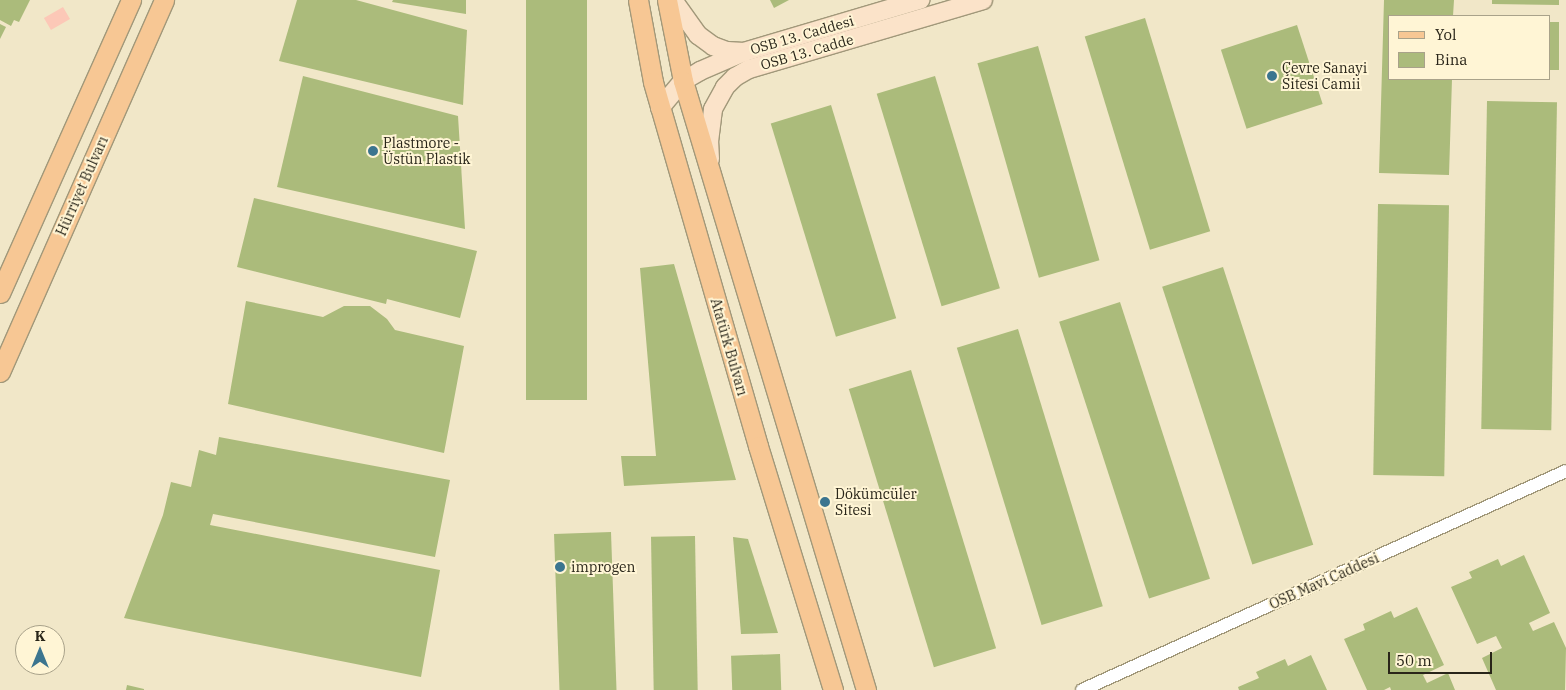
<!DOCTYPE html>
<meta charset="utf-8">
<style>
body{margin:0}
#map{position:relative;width:1566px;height:690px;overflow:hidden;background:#f1e7c8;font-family:"IBM Plex Serif",serif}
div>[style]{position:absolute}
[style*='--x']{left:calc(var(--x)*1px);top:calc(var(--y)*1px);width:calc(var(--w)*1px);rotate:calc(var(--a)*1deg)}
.green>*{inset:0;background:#fcc8b7;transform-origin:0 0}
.building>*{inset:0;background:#abbb7b;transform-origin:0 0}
.roads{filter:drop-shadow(1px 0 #a1987a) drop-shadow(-1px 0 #a1987a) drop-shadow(0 1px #a1987a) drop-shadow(0 -1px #a1987a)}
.street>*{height:12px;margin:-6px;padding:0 6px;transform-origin:6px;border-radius:6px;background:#fff}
.secondary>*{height:18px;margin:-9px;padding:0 9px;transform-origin:9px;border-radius:9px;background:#fbe3c9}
.primary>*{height:19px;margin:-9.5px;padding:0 9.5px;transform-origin:9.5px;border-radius:9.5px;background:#f7c794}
.dots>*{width:14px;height:14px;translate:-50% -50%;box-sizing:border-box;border:2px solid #fff5d5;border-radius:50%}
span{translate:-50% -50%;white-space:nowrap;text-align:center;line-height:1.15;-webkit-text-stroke:4px #fff5d5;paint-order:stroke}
.street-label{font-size:14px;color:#292519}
.poi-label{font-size:14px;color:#292519}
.left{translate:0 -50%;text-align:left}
.legend{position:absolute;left:1388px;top:15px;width:162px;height:65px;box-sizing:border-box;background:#fff5d5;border:1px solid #a9a28a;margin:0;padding:6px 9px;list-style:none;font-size:15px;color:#292519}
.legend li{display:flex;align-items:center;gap:10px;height:25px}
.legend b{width:25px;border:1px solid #a9a28a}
.north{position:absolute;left:15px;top:625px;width:50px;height:50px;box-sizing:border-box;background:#fff5d5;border:1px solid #a9a28a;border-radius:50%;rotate:0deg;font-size:14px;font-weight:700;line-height:20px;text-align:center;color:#292519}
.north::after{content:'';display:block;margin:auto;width:18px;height:22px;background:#3c758f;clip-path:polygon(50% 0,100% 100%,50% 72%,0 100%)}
.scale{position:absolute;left:1388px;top:652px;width:104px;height:22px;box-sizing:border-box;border:2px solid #292519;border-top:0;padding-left:6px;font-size:15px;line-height:18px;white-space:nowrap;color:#292519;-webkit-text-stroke:4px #fff5d5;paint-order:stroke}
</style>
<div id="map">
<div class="green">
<i style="left:63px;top:7px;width:14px;height:22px;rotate:60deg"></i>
</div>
<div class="building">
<i style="clip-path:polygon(0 0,30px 0,19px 22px,14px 20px,11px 26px,0 20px)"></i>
<i style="clip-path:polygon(297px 0,356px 0,467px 30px,463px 105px,279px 61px)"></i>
<i style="clip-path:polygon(393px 0,466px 0,466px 14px,392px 2px)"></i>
<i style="left:526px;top:0;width:61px;height:400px"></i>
<i style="clip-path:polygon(770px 0,789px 0,774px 8px)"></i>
<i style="clip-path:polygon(1384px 0,1454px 0,1453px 16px,1390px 16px,1390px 79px,1452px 79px,1449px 175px,1379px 173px)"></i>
<i style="clip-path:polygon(1492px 0,1559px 0,1559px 5px,1492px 4px)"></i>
<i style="left:1145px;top:18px;width:223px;height:63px;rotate:73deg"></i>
<i style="left:1550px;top:22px;width:9px;height:48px"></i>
<i style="clip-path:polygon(0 24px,6px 27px,0 39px)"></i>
<i style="left:1297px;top:25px;width:83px;height:80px;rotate:72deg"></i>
<i style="left:1038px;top:46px;width:223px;height:63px;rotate:74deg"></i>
<i style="clip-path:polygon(303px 76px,458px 116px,465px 229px,277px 187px)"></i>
<i style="left:935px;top:76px;width:222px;height:61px;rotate:73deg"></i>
<i style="left:1487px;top:101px;width:70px;height:328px;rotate:1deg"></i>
<i style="left:831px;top:105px;width:223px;height:63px;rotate:73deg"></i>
<i style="clip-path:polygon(254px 198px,477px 251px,460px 318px,387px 299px,386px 304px,237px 267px)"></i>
<i style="left:1378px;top:204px;width:71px;height:271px;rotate:1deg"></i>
<i style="clip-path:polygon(674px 264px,736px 480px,624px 486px,621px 456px,656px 456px,640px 268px)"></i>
<i style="left:1223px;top:267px;width:292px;height:64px;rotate:72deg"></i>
<i style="clip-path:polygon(246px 301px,323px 317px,344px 306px,370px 306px,387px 319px,395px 330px,464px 346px,444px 453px,228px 404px)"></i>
<i style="left:1120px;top:302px;width:291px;height:64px;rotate:72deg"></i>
<i style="left:1018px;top:329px;width:290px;height:64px;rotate:73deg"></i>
<i style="left:911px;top:370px;width:291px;height:65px;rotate:73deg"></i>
<i style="clip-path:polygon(219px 437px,450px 480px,435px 557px,213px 514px,210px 525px,440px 570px,421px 677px,124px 618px,163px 515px,171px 482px,191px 487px,199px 450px,216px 455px)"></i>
<i style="left:611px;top:532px;width:158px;height:57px;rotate:88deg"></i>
<i style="left:695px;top:536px;width:154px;height:44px;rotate:89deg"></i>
<i style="clip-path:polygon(733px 537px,748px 539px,778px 633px,741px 634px)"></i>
<i style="clip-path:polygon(1524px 555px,1550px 613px,1529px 623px,1533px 631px,1554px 622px,1566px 648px,1565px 690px,1496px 690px,1482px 658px,1502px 648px,1496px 636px,1477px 644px,1451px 587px,1472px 578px,1469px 572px,1498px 559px,1501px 566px)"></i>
<i style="clip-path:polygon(1417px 607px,1444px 665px,1423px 675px,1427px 683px,1448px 673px,1455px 690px,1391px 690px,1390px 687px,1384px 690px,1367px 690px,1344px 639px,1365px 630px,1363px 624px,1391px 611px,1394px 618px)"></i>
<i style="left:780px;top:654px;width:36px;height:49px;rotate:88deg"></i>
<i style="clip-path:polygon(1311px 655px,1327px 690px,1239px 690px,1238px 687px,1259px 678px,1256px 672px,1285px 659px,1288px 666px)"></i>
<i style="clip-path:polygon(127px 685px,144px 689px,144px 690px,126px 690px)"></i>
</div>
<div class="roads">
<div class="street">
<i style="--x:1082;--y:690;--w:531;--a:-24.35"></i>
</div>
<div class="secondary">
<i style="--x:673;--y:0;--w:43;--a:54.5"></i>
<i style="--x:698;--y:35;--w:19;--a:36"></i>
<i style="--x:713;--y:46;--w:15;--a:20"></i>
<i style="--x:727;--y:51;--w:17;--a:3"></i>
<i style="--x:744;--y:52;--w:184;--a:-16.5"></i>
<i style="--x:660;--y:108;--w:35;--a:-50"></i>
<i style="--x:683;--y:81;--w:20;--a:-30"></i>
<i style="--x:700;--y:71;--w:48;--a:-23.4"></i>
<i style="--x:710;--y:159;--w:17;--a:-93"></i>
<i style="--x:709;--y:142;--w:33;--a:-83"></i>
<i style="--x:713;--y:109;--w:25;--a:-61"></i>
<i style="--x:725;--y:87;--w:14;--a:-45"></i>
<i style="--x:735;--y:77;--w:16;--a:-30"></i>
<i style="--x:749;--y:69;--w:244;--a:-16.4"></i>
</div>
<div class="primary">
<i style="--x:638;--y:0;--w:83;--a:79.6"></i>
<i style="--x:653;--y:82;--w:379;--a:73.9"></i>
<i style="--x:758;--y:446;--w:255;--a:72.9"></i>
<i style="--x:667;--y:0;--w:83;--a:78.8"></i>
<i style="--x:683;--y:81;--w:636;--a:73.27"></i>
<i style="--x:0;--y:293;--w:321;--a:-65.9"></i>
<i style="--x:0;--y:372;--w:407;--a:-66.2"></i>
</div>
</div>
<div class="dots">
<i style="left:1272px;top:76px;background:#3c758f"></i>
<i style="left:373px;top:151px;background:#3c758f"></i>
<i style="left:825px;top:502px;background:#3c758f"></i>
<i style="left:560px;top:567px;background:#3c758f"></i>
</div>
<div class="street-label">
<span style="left:802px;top:35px;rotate:-16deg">OSB 13. Caddesi</span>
<span style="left:807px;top:52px;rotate:-16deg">OSB 13. Cadde</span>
<span style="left:82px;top:186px;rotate:-66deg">Hürriyet Bulvarı</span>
<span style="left:729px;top:347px;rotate:74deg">Atatürk Bulvarı</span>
<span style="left:1324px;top:581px;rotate:-24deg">OSB Mavi Caddesi</span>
</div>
<div class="poi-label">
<span class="left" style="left:1282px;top:76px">Çevre Sanayi<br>Sitesi Camii</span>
<span class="left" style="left:383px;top:151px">Plastmore -<br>Üstün Plastik</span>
<span class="left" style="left:835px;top:502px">Dökümcüler<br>Sitesi</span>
<span class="left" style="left:571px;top:567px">improgen</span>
</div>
<ul class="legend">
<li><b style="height:6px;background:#f7c794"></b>Yol</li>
<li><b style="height:14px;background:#abbb7b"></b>Bina</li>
</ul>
<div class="north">K</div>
<div class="scale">50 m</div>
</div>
